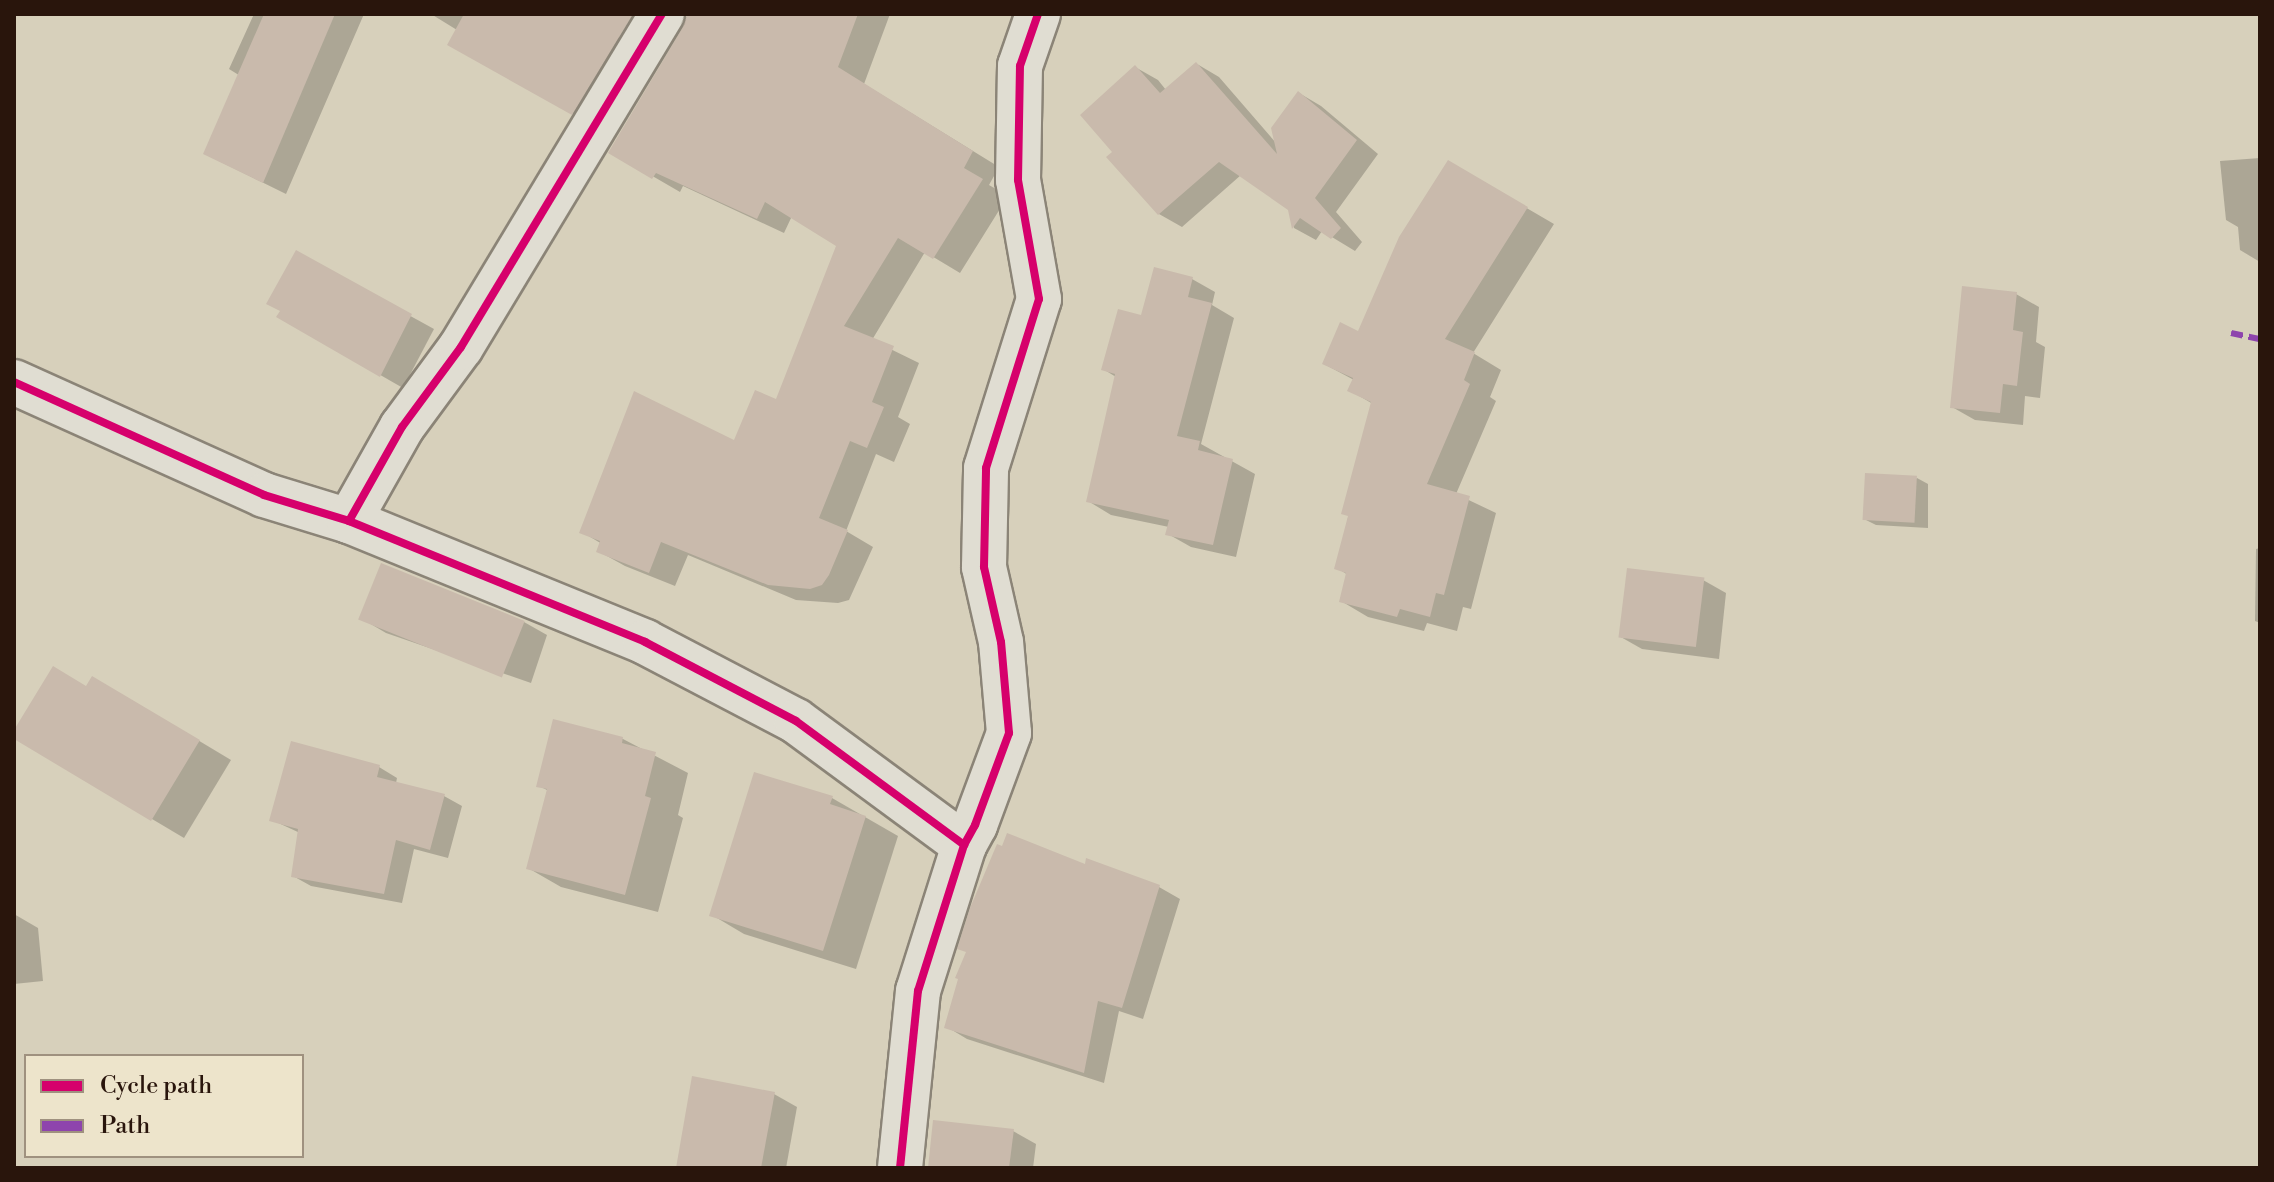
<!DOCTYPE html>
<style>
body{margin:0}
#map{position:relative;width:2274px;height:1182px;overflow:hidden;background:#d7d0bb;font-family:"Libre Bodoni",serif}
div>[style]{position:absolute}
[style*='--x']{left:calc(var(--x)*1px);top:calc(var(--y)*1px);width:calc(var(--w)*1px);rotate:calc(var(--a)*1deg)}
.shadow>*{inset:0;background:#0003}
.building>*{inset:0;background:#c9baac;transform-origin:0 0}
.roads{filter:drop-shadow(2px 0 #8b8477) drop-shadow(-2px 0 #8b8477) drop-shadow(0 2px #8b8477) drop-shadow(0 -2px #8b8477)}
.minor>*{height:44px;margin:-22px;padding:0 22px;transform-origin:22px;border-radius:22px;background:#e0ddd2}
.quiet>*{height:6px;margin-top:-3px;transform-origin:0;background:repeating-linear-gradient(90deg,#8e44ad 0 12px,transparent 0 18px)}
.cycleway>*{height:8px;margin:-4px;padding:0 4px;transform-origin:4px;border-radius:4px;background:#d6006c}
span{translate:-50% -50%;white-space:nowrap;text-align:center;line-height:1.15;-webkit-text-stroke:6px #ede4cb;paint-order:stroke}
.frame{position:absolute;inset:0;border:16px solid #29150c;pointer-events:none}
.legend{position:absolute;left:24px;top:1054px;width:280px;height:104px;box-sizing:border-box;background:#ede4cb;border:2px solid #9f917f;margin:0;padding:10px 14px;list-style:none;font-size:24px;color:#29150c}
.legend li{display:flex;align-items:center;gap:16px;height:40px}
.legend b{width:40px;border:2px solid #9f917f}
</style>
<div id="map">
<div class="shadow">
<i style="clip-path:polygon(254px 14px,364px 14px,286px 194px,205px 154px,242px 77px,229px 69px)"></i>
<i style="clip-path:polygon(431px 14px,608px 14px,601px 27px,640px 50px,595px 126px,450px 44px,457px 30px)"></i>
<i style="clip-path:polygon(716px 14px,890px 14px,864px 84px,999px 167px,989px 185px,1008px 196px,960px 273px,925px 252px,872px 340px,919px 363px,898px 417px,910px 424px,894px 462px,876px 454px,846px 531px,873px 547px,849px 600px,838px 603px,796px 600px,688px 555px,675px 586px,625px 566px,598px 551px,602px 544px,582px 532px,735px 443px,777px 401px,838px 245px,792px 216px,784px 233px,683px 186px,680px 192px,611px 152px)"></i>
<i style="clip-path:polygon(1197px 64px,1219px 77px,1276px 143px,1299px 93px,1321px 106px,1378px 154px,1336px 212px,1362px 242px,1355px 251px,1322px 231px,1316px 240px,1294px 228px,1290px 209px,1241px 175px,1182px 227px,1159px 214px,1115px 152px,1135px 67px,1158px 80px,1166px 90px)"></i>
<i style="clip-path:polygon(2260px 158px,2260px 262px,2240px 250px,2238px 227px,2226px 220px,2220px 161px)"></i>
<i style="clip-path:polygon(1449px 163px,1554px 224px,1473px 353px,1501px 370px,1490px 397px,1496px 401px,1456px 494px,1496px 513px,1471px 609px,1463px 607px,1457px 631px,1427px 623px,1424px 631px,1368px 617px,1341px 601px,1348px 575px,1337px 568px,1373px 404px,1349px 390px,1354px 380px,1324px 364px,1359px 333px)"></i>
<i style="clip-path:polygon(296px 253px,434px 329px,403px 388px,279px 317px)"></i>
<i style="clip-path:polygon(1192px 279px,1215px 292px,1212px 305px,1234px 318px,1201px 444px,1255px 474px,1236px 557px,1191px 547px,1168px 534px,1169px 527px,1111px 515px,1088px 501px,1116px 377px,1103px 369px,1142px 317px)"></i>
<i style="clip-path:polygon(2016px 294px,2039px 307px,2036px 342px,2045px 347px,2040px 398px,2025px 396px,2023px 425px,1975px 420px,1952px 407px)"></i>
<i style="clip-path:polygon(1917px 478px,1928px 484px,1928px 528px,1876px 525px,1864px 519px)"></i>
<i style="clip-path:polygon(2260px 548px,2260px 623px,2255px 621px,2256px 549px)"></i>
<i style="clip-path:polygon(1703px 580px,1726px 593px,1719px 659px,1642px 649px,1619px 636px)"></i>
<i style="clip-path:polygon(364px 620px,524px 622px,547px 635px,531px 683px,386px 633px)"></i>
<i style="clip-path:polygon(87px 688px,126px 697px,231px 760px,184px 838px,14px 737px)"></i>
<i style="clip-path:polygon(555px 721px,623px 739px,688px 773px,678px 815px,683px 818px,658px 912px,561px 887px,528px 868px,549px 791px,539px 786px)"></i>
<i style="clip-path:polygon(379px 767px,397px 778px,396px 783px,444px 796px,462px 806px,448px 858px,414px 849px,402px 903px,311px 886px,293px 876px,300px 833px,272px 820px)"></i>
<i style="clip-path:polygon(832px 798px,898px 836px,856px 969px,744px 934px,712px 915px)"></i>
<i style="clip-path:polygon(1159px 887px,1180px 899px,1143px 1019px,1119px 1011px,1104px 1083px,967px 1039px,947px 1027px)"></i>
<i style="clip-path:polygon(14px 914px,38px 928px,43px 981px,14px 984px)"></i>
<i style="clip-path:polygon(774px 1094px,797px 1107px,786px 1168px,678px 1168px)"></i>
<i style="clip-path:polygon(1013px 1131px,1036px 1144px,1033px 1168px,930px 1168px)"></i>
</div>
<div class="building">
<i style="clip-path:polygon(264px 14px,335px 14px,263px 183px,203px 154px)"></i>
<i style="clip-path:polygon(464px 14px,633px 14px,572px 115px,447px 45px)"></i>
<i style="clip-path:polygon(687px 14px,858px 14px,838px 67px,973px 151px,964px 168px,983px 179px,933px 259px,898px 238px,844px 326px,894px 346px,872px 402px,884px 407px,867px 448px,850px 441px,819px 518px,848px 530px,829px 575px,822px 585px,810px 589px,768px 585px,661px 542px,649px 573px,596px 552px,600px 541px,579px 533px,634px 391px,734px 440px,755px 390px,776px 399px,836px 246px,765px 202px,757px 219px,656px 173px,652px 179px,608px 153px,683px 27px)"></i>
<i style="clip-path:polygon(1196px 62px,1277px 154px,1271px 128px,1298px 91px,1357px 140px,1315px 198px,1341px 228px,1331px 239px,1300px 218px,1292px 229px,1288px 210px,1219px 162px,1158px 215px,1106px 157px,1112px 152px,1080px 115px,1135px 65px,1160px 93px)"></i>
<i style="clip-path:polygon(1448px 160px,1528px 207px,1445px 339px,1475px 352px,1464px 380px,1470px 384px,1427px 484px,1470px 496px,1444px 595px,1436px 593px,1430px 617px,1400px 609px,1397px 617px,1339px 602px,1346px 573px,1334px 569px,1348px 516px,1341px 514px,1371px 402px,1347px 391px,1353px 378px,1322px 364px,1340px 322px,1358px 331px,1399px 237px)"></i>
<i style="clip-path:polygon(296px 250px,412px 314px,380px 377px,276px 317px,280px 311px,266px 304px)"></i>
<i style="clip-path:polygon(1154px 267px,1193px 277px,1188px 297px,1212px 303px,1177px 436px,1200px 441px,1198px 450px,1233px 459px,1213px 545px,1165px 535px,1169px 520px,1086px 502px,1115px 374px,1101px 370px,1118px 309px,1141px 315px)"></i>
<i style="clip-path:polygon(1962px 286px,2017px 292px,2013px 330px,2023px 332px,2017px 386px,2003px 384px,2000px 413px,1950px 408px)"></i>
<i style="left:1865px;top:473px;width:52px;height:47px;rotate:3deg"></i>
<i style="left:381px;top:563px;width:155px;height:61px;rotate:22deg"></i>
<i style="left:1627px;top:568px;width:78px;height:70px;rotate:7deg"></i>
<i style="clip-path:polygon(53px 666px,86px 686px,92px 676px,200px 740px,151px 821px,14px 739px,14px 730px)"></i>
<i style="clip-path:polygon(553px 719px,623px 737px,622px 743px,656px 752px,645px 796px,651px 798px,625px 895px,526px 869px,547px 789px,536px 787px)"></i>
<i style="clip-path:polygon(291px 741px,380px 765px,377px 777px,445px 794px,430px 850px,396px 840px,384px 894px,291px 877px,298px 829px,269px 821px)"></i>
<i style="clip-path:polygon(754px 772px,833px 796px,830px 804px,866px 816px,823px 951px,709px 916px)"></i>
<i style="clip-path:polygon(1007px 833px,1085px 864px,1086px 858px,1160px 885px,1122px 1008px,1098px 1001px,1084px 1073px,944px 1028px,958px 979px,955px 978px,966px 952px,957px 949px,970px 908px,997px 844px,1002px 846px)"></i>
<i style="clip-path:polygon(692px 1076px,775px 1092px,761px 1168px,676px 1168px)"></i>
<i style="clip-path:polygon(933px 1120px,1014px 1129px,1009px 1168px,928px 1168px)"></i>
</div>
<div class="roads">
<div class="minor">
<i style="--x:14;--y:382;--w:274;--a:24.3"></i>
<i style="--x:264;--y:495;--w:89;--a:17"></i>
<i style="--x:349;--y:521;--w:320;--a:22.2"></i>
<i style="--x:645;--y:642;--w:170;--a:27.6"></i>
<i style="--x:796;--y:721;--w:209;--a:36.4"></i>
<i style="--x:349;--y:521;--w:108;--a:-60.6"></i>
<i style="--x:402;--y:427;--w:99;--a:-53.6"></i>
<i style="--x:461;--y:347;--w:389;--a:-58.9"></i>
<i style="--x:900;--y:1168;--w:178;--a:-84.2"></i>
<i style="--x:918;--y:991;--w:153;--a:-72.5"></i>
<i style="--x:964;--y:845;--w:23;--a:-61"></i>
<i style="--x:975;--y:825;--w:98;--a:-69.7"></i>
<i style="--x:1009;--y:733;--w:91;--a:-95"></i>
<i style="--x:1001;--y:642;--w:77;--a:-102.8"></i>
<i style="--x:984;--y:567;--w:99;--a:-88.8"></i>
<i style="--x:986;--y:468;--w:177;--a:-72.6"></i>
<i style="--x:1039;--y:299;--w:121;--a:-100"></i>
<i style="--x:1018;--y:180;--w:114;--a:-89"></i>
<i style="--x:1020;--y:66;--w:55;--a:-70.9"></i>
</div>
</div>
<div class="quiet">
<i style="--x:2231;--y:333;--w:30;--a:12"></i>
</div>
<div class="cycleway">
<i style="--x:14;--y:382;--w:274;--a:24.3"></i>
<i style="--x:264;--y:495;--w:89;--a:17"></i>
<i style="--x:349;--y:521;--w:320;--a:22.2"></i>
<i style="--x:645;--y:642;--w:170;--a:27.6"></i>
<i style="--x:796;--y:721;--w:209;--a:36.4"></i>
<i style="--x:349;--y:521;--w:108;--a:-60.6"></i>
<i style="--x:402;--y:427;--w:99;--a:-53.6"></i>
<i style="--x:461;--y:347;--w:389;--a:-58.9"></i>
<i style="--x:900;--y:1168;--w:178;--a:-84.2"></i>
<i style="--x:918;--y:991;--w:153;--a:-72.5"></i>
<i style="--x:964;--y:845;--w:23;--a:-61"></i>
<i style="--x:975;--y:825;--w:98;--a:-69.7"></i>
<i style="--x:1009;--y:733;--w:91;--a:-95"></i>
<i style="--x:1001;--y:642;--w:77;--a:-102.8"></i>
<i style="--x:984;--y:567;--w:99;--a:-88.8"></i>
<i style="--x:986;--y:468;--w:177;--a:-72.6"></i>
<i style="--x:1039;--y:299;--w:121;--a:-100"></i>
<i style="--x:1018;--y:180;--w:114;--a:-89"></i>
<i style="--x:1020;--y:66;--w:55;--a:-70.9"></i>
</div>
<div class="frame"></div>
<ul class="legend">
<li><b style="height:10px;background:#d6006c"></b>Cycle path</li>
<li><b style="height:10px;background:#8e44ad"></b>Path</li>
</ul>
</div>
